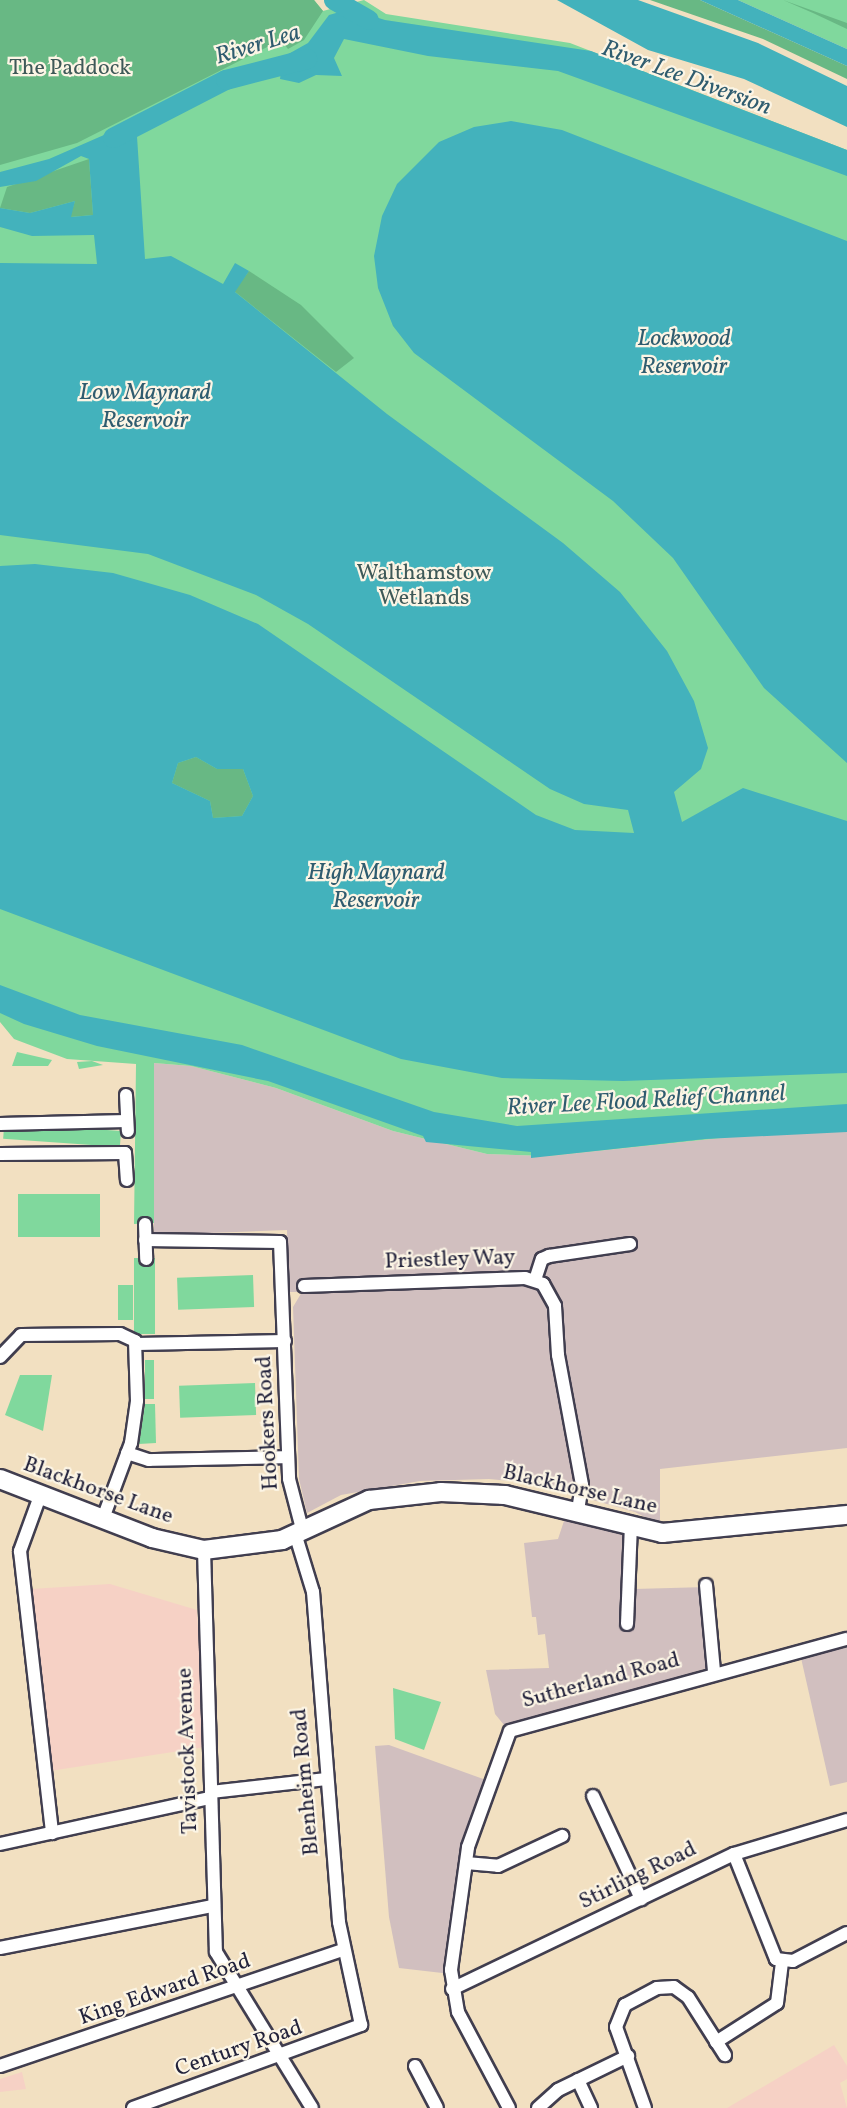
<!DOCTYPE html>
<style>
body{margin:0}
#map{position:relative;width:847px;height:2108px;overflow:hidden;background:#f2e0c1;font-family:Vollkorn,serif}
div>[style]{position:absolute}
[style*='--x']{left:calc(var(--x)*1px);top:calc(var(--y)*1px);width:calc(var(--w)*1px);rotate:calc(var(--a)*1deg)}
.built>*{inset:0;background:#f6d1c5}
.industrial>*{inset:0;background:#d1bfbf}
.green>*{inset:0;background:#80d89d;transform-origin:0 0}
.forest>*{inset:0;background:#68b884}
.water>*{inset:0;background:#43b2bc}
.river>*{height:20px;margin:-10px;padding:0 10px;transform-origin:10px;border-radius:10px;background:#43b2bc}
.roads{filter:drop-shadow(2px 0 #413e4f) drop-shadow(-2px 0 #413e4f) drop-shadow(0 2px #413e4f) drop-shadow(0 -2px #413e4f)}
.minor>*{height:12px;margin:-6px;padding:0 6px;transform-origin:6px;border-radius:6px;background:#fff}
.secondary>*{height:18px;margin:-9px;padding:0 9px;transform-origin:9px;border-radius:9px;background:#fff}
span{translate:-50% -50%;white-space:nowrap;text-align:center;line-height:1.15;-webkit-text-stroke:4.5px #fcf5e5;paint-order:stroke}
.park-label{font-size:22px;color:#3e5958}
.street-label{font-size:22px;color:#22223b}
.water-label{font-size:24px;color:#2f5c6f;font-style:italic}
</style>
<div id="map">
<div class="built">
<i style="clip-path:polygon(110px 1584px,197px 1610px,205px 1747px,50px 1771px,31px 1589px)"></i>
<i style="clip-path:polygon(834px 2045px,847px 2066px,847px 2079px,840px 2083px,847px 2108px,727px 2108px)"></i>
<i style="clip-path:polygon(22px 2072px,26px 2089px,0 2092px,0 2079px)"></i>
</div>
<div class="industrial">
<i style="clip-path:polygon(154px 1063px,191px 1066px,276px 1088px,393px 1131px,487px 1154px,548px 1156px,768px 1133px,847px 1131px,847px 1448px,660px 1469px,660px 1525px,635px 1512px,533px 1483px,489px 1479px,420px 1481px,341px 1495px,307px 1513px,299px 1479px,293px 1307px,302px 1292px,288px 1292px,287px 1230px,154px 1235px)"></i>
<i style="clip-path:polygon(565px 1518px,633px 1537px,634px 1589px,707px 1587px,707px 1668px,509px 1731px,495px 1714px,486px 1670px,549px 1668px,545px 1634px,538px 1635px,536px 1617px,532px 1617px,524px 1543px,558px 1539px)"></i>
<i style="clip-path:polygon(847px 1645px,847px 1782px,830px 1786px,801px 1658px)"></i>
<i style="clip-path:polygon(389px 1745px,486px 1780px,451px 1974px,399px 1968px,389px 1917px,375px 1746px)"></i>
</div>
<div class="green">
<i style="clip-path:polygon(0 0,314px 0,323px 11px,364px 0,386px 14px,570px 43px,847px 150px,847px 1131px,768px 1133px,548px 1156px,487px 1154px,393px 1131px,276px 1088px,191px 1066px,154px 1063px,154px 1223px,134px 1224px,136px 1064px,67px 1059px,14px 1039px,0 1022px)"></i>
<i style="clip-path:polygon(738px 0,847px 0,847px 49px,807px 31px)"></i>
<i style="clip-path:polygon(17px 1052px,52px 1060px,48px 1066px,12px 1066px)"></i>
<i style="clip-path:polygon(92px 1061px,103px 1065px,79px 1069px,77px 1062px)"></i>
<i style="left:121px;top:1131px;width:16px;height:117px;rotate:94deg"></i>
<i style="left:18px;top:1194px;width:82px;height:43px"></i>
<i style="left:134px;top:1258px;width:21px;height:76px"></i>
<i style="left:253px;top:1275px;width:32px;height:76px;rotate:88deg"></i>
<i style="left:118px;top:1285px;width:15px;height:35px"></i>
<i style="left:145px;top:1360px;width:9px;height:39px"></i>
<i style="clip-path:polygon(20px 1375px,52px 1375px,43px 1431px,5px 1415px)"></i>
<i style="left:255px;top:1383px;width:32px;height:76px;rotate:88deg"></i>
<i style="clip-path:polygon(145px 1404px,155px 1404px,156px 1443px,139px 1444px)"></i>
<i style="clip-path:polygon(393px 1688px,441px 1702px,424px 1750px,395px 1739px)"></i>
</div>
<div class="forest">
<i style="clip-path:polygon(0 0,314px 0,323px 11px,304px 40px,288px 49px,281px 40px,77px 143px,0 165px)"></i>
<i style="clip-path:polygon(650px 0,700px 0,847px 66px,847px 79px,763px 39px)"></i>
<i style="clip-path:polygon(783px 0,847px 23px,847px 29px,813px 13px)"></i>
<i style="clip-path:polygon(89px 159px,93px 215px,70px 217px,75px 201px,30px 213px,0 208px,7px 187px)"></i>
<i style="clip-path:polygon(249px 271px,301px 305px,354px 358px,336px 372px,234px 291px)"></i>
<i style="clip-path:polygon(196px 757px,217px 769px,243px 769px,253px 796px,242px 816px,213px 818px,210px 801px,172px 783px,178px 763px)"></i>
</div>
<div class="water">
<i style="clip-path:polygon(557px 0,638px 0,758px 43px,847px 86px,847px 127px,744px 79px,648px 50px)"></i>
<i style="clip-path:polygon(700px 0,738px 0,807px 31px,847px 49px,847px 66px)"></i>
<i style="clip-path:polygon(350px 9px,385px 20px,591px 51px,847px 150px,847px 176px,558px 71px,428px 56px,344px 39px,334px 58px,342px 76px,316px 75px,299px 83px,280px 79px,283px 57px,308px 43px,329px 15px)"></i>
<i style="clip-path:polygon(evenodd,136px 121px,145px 259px,171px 256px,223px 284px,235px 263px,249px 271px,235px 292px,387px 414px,563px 543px,620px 592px,667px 651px,694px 701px,708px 748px,701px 769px,674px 792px,682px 822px,743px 788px,847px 821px,847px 1073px,623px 1081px,502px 1078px,401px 1059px,0 909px,0 566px,35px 564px,113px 573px,190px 595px,258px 624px,536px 815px,575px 830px,634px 833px,628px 810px,584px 804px,550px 789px,308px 624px,256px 595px,148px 554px,0 535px,0 263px,97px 264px,94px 235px,32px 236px,0 227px,0 208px,30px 213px,75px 201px,71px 217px,93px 215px,89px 159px,81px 156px,36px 181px,0 187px,0 172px,49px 159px,136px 121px,196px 757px,217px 769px,243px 769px,253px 796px,242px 816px,213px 818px,210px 801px,172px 783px,178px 763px,196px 757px)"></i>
<i style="clip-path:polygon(511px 121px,562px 130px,847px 241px,847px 763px,764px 688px,673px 558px,613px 501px,414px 353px,393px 326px,378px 288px,374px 256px,382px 216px,397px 184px,439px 142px,474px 127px)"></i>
<i style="clip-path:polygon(0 985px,80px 1015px,242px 1045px,434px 1112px,517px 1126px,847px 1104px,847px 1132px,705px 1139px,531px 1158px,531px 1152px,426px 1142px,423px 1136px,268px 1081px,97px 1046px,24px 1024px,0 1013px)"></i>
</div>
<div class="river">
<i style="--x:334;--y:0;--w:40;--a:29.7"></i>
<i style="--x:113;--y:138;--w:127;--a:-27.2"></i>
<i style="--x:226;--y:80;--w:84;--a:-14.5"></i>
</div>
<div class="roads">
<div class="minor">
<i style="--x:126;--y:1095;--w:36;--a:87"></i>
<i style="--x:0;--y:1124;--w:127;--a:-1.4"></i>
<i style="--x:0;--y:1154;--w:125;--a:-0.5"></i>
<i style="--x:125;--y:1153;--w:27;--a:86"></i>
<i style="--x:145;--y:1224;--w:35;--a:88"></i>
<i style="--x:145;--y:1240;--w:135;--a:0.8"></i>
<i style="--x:280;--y:1242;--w:237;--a:87.8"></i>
<i style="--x:289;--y:1479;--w:52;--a:75.4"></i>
<i style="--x:535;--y:1280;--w:22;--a:-72"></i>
<i style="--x:542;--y:1259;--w:8;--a:-23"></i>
<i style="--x:549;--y:1256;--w:82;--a:-8.4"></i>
<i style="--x:304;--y:1286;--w:221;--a:-2.1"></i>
<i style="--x:525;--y:1278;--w:19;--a:18"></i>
<i style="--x:543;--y:1284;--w:25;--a:61"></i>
<i style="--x:555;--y:1306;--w:49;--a:86.5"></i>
<i style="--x:558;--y:1355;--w:132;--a:79.5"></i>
<i style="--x:582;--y:1485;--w:25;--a:99"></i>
<i style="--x:137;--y:1344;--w:148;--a:-1.2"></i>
<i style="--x:0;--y:1357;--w:30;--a:-46"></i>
<i style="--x:21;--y:1335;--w:99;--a:-0.6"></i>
<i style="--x:120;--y:1334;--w:17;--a:25"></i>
<i style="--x:135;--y:1341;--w:60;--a:88.1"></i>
<i style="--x:137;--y:1401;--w:42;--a:98.1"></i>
<i style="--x:131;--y:1443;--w:83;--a:110.4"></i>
<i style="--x:127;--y:1453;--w:23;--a:18"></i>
<i style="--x:149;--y:1460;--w:139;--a:-1.2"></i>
<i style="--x:40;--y:1496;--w:59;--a:110"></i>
<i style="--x:20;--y:1551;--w:284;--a:83.5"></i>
<i style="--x:204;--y:1550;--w:402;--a:88.3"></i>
<i style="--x:216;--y:1952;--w:183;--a:58.4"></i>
<i style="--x:706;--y:1585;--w:86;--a:84.7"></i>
<i style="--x:627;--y:1624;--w:98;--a:-87.7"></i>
<i style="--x:211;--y:1792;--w:116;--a:-6.4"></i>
<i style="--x:593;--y:1796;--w:114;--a:65"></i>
<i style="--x:0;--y:1844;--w:215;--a:-12.4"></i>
<i style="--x:734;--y:1854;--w:118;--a:-16.7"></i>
<i style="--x:466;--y:1863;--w:32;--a:5"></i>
<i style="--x:498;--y:1866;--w:71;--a:-25.1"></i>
<i style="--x:0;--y:1948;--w:217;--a:-11.2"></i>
<i style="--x:452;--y:1989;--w:313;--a:-25.6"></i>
<i style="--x:734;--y:1854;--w:113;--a:68.2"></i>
<i style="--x:776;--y:1959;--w:17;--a:7"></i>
<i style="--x:793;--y:1961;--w:61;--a:-27.4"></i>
<i style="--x:716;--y:2042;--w:72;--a:-32.6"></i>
<i style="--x:777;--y:2003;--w:41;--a:-83"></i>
<i style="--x:0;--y:2066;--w:362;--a:-18.7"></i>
<i style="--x:415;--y:2066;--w:47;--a:62.4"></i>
<i style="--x:578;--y:2080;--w:31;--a:65"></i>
<i style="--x:133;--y:2108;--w:243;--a:-20"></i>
<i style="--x:361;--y:2025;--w:105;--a:-102.1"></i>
<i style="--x:339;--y:1922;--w:331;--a:-94.5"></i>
<i style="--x:313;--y:1592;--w:62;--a:-107"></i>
<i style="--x:509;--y:2108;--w:109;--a:-118"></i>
<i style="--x:458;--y:2012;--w:43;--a:-99.5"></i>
<i style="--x:451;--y:1970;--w:124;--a:-82.1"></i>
<i style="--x:468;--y:1847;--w:123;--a:-70.1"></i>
<i style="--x:510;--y:1731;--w:349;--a:-15.3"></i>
<i style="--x:538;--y:2108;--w:27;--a:-42"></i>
<i style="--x:558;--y:2090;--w:78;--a:-25.9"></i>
<i style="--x:645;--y:2108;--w:86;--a:-109.7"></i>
<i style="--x:616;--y:2027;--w:24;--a:-68"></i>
<i style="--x:625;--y:2005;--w:36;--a:-28"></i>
<i style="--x:657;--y:1988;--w:17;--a:-3"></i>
<i style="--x:674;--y:1987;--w:17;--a:36"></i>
<i style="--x:688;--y:1997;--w:69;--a:57.5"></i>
</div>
<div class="secondary">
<i style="--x:0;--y:1479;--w:163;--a:21.2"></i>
<i style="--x:152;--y:1538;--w:53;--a:13"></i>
<i style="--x:204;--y:1550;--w:79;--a:-7.3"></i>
<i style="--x:282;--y:1540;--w:96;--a:-24.7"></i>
<i style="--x:369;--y:1500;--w:72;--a:-6.3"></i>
<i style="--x:441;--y:1492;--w:64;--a:2.7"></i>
<i style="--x:505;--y:1495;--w:162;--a:13.6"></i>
<i style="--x:662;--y:1533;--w:186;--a:-5.6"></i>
</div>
</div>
<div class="park-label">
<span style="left:70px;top:69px">The Paddock</span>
<span style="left:424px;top:586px">Walthamstow<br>Wetlands</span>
</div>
<div class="street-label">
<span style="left:450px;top:1260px;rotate:-2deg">Priestley Way</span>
<span style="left:268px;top:1423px;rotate:-93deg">Hookers Road</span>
<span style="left:580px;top:1490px;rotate:13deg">Blackhorse Lane</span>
<span style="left:98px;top:1491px;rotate:20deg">Blackhorse Lane</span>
<span style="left:601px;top:1681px;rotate:-15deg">Sutherland Road</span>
<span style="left:188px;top:1751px;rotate:-92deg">Tavistock Avenue</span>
<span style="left:306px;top:1782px;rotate:-95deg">Blenheim Road</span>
<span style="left:638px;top:1876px;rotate:-26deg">Stirling Road</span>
<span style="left:165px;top:1990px;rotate:-19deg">King Edward Road</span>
<span style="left:239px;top:2049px;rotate:-19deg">Century Road</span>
</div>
<div class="water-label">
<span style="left:258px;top:46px;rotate:-17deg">River Lea</span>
<span style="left:686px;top:79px;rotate:20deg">River Lee Diversion</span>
<span style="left:684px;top:354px">Lockwood<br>Reservoir</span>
<span style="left:145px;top:408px">Low Maynard<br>Reservoir</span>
<span style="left:376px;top:888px">High Maynard<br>Reservoir</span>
<span style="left:646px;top:1102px;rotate:-3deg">River Lee Flood Relief Channel</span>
</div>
</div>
